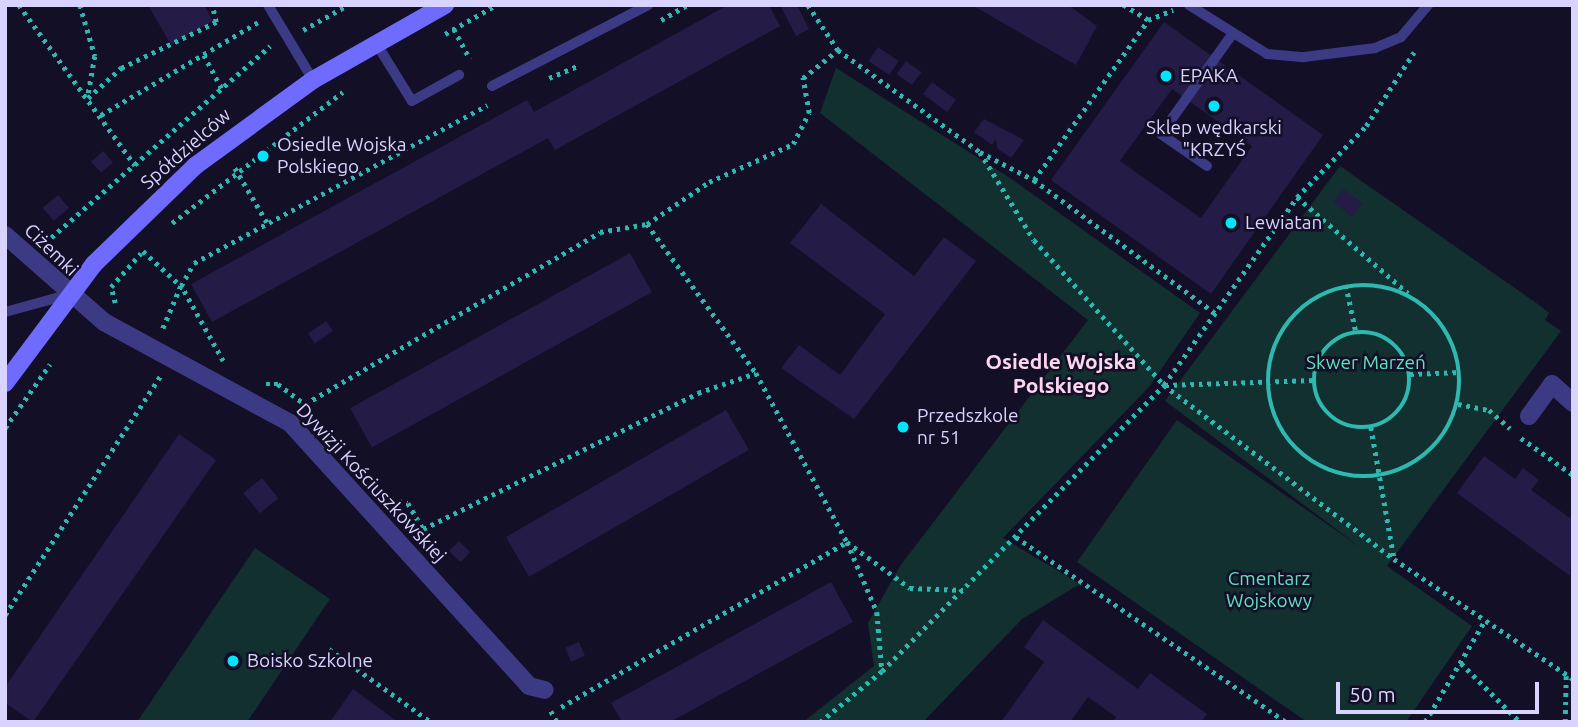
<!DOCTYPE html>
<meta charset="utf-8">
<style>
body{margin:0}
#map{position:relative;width:1578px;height:727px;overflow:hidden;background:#130f26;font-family:Ubuntu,sans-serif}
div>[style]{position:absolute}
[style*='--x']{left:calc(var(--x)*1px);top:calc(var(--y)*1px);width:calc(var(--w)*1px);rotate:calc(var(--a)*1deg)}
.green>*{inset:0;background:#12302f}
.building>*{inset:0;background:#241b47;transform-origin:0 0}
.path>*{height:4.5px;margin-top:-2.25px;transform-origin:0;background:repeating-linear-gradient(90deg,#2fb8b0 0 3.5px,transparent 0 8.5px)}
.path>.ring{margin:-2.25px;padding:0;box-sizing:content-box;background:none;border:4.5px solid #2fb8b0;border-radius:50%}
.lane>*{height:10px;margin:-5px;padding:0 5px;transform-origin:5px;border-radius:5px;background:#3d3a85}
.street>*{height:18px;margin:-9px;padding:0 9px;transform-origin:9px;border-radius:9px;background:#3d3a85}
.secondary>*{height:18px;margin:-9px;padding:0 9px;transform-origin:9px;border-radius:9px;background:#6f6bff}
.dots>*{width:19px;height:19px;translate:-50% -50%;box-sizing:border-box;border:4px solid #130f26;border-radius:50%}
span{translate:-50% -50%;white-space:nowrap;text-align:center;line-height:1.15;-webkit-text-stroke:5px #130f26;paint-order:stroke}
.poi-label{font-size:19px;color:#d9d4ff}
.left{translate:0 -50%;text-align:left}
.street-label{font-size:19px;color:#d9d4ff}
.park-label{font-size:19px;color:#5fe0c0}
.neighbourhood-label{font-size:21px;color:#ffd6f0;font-weight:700}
.frame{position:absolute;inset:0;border:7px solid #d9d4ff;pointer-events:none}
.scale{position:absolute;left:1336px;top:682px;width:203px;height:32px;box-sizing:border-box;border:4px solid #d9d4ff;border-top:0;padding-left:9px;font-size:21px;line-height:24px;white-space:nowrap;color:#d9d4ff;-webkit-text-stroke:5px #130f26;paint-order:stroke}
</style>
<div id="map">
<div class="green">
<i style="clip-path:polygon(836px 68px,1010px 178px,1200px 313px,1149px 387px,1003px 538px,1080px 584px,1022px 619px,923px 722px,803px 722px,874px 666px,868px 623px,900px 566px,1088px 320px,820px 113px)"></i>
<i style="clip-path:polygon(1340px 166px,1542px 307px,1549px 313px,1545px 320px,1561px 331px,1387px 566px,1472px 626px,1406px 722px,1307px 722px,1077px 562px,1177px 420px,1360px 547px,1165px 401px)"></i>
<i style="clip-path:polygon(255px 548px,330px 599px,247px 722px,137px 722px)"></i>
</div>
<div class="building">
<i style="clip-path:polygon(148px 5px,204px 5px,213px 21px,171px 45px)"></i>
<i style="clip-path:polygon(728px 5px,769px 5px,780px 26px,555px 150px,548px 138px,212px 322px,191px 284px,527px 100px,534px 112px)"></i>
<i style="clip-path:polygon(780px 5px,797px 5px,809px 29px,796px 36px)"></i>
<i style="clip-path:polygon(972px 5px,1068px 5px,1097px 26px,1076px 65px)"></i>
<i style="clip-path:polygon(evenodd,1164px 22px,1323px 135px,1211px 294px,1051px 180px,1164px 22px,1172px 89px,1252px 146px,1201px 218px,1120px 161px,1172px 89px)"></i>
<i style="left:878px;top:47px;width:25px;height:17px;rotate:34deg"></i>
<i style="left:906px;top:61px;width:19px;height:16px;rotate:36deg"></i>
<i style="left:932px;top:82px;width:30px;height:15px;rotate:37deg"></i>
<i style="clip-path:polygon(984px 119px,1024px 140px,1011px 158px,997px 148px,996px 139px,992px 145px,974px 132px)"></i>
<i style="left:103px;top:151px;width:15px;height:16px;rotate:48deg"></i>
<i style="left:1343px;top:189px;width:24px;height:17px;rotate:36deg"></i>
<i style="left:58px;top:195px;width:17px;height:20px;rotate:50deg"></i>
<i style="clip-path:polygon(821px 204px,914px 276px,944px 237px,976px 261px,854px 419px,781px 368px,799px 345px,840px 375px,885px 314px,790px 243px)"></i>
<i style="left:630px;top:253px;width:45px;height:320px;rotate:61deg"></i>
<i style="left:326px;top:321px;width:12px;height:22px;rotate:55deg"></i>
<i style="left:726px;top:410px;width:46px;height:254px;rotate:60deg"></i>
<i style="clip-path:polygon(179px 434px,216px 460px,33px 722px,5px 703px,5px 687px)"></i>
<i style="clip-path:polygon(1484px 456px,1515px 479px,1523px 468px,1539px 480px,1531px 490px,1570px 518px,1573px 514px,1570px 576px,1457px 493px)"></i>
<i style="left:262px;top:478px;width:26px;height:24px;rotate:51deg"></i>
<i style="left:459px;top:541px;width:16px;height:14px;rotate:45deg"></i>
<i style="clip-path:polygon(831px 582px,853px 622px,670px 722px,622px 722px,611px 703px)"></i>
<i style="clip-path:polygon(1043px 620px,1138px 689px,1150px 673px,1207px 714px,1201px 722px,1113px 722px,1116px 717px,1088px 697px,1070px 722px,1001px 722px,1044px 662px,1024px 647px)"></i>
<i style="left:579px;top:642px;width:15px;height:15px;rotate:67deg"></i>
<i style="clip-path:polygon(353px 689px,398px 722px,330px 722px)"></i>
</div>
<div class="path">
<i style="--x:19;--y:5;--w:198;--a:54.1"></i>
<i style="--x:80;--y:5;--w:53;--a:73.6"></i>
<i style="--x:95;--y:56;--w:41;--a:99.9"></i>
<i style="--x:808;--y:5;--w:54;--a:56.3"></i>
<i style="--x:838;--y:50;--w:175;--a:35.7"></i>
<i style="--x:980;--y:152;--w:61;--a:27.4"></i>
<i style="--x:1034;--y:180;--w:196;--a:-54.5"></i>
<i style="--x:1148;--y:20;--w:29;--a:-149"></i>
<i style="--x:661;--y:20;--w:30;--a:-30"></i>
<i style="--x:1148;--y:20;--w:27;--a:-22"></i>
<i style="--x:454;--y:29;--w:34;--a:62"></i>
<i style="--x:303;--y:30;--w:51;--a:-29.1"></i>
<i style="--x:445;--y:34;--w:59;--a:-29.6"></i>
<i style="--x:204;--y:55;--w:38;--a:62"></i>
<i style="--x:549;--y:78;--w:33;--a:-23"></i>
<i style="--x:88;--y:98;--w:45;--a:-42.3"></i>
<i style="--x:121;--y:68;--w:106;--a:-25.8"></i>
<i style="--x:216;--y:22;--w:17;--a:-103"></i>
<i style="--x:101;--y:115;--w:182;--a:-30.6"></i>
<i style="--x:980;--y:152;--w:103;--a:58.5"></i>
<i style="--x:1034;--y:240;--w:195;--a:48.1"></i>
<i style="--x:1164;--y:385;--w:288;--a:37.1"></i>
<i style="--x:1394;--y:559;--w:216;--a:33.8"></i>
<i style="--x:235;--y:168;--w:65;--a:59.5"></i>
<i style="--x:1034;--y:180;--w:225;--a:36.3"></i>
<i style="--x:1297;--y:197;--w:147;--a:40.9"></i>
<i style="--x:172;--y:223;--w:215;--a:-37.5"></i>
<i style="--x:647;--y:224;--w:185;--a:53.8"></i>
<i style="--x:756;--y:373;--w:192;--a:61.7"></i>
<i style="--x:847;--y:542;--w:76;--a:66.8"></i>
<i style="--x:877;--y:612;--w:58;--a:85.1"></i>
<i style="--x:45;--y:243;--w:299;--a:-41.2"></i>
<i style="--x:143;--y:251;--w:52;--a:42.6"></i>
<i style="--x:181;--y:286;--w:49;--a:112.9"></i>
<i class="ring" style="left:1268px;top:285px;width:187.5px;height:187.5px"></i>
<i style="--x:1346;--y:285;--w:48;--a:78"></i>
<i style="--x:115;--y:303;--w:16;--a:-104"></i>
<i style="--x:111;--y:287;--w:45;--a:-48.6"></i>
<i class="ring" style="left:1314px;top:332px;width:91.5px;height:91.5px"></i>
<i style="--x:223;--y:361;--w:86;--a:-119.2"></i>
<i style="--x:181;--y:286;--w:26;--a:-61"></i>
<i style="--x:194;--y:263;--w:333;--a:-28.3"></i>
<i style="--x:1410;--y:374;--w:51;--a:-2.2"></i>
<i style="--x:266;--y:384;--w:12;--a:0"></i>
<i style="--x:278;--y:384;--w:35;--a:37"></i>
<i style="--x:1165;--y:385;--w:149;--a:-1.9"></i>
<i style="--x:305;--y:404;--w:341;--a:-30.2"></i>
<i style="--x:600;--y:232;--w:48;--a:-9.7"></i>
<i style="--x:647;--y:224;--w:75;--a:-34.1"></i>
<i style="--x:709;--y:182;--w:92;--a:-24.3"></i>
<i style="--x:793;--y:144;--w:35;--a:-63"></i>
<i style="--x:809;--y:113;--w:36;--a:-100"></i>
<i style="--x:803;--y:78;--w:45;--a:-38.7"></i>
<i style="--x:1458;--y:404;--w:32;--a:11"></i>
<i style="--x:1489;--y:410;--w:28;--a:41"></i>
<i style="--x:1371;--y:427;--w:133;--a:80"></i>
<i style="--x:5;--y:428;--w:78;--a:-54.9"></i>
<i style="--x:1521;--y:438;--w:64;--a:35.4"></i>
<i style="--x:390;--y:499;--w:18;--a:13"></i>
<i style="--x:408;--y:503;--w:30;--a:60"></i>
<i style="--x:423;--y:529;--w:307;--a:-26.3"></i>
<i style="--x:698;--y:393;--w:61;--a:-19"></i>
<i style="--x:1016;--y:537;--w:327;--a:34.4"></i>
<i style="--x:5;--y:615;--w:286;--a:-57"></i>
<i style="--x:329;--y:649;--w:125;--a:35.6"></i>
<i style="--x:1461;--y:663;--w:83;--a:45"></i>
<i style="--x:561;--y:707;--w:330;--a:-30"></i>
<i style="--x:847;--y:542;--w:78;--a:36.1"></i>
<i style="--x:910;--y:588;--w:53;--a:2.2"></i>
<i style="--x:551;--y:711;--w:13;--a:61"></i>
<i style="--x:820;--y:722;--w:80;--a:-39.4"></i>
<i style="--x:882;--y:671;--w:402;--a:-45.4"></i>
<i style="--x:1164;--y:385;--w:230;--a:-54.7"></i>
<i style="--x:1297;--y:197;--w:99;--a:-45.8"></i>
<i style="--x:1366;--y:126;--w:88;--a:-57"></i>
<i style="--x:1425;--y:722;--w:118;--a:-59.5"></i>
<i style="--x:1565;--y:722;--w:46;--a:-88.8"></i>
</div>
<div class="lane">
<i style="--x:268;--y:5;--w:87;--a:59"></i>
<i style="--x:1189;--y:5;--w:92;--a:32.1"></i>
<i style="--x:1267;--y:54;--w:37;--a:5"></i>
<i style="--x:1304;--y:57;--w:72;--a:-7.2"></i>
<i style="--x:1375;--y:48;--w:28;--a:-23"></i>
<i style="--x:1401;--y:37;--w:42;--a:-49.8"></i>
<i style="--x:376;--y:43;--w:68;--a:58.2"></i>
<i style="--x:412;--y:101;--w:54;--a:-29"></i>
<i style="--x:492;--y:86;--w:176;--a:-27.4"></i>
<i style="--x:1207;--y:166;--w:56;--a:-145.2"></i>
<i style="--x:1161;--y:134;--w:124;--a:-54.5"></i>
<i style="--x:5;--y:312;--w:64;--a:-15.3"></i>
</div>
<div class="street">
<i style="--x:5;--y:235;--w:132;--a:41.3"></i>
<i style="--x:104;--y:322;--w:212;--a:28.5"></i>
<i style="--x:290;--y:423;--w:355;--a:47.7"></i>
<i style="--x:529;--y:686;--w:16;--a:14"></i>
<i style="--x:1529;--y:416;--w:39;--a:-54"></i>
<i style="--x:1552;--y:384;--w:28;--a:42"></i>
</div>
<div class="secondary">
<i style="--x:5;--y:383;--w:149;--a:-53.2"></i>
<i style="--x:94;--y:264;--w:141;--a:-44.1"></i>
<i style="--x:195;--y:166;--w:146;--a:-36.1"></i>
<i style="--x:313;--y:80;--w:152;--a:-29.6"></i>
</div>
<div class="dots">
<i style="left:1166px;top:76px;background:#00e5ff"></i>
<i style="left:1214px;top:106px;background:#00e5ff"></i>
<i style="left:263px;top:156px;background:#00e5ff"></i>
<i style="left:1231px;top:223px;background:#00e5ff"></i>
<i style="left:903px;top:427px;background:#00e5ff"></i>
<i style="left:233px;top:661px;background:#00e5ff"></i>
</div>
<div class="poi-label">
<span class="left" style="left:1180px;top:76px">EPAKA</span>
<span style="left:1214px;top:139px">Sklep wędkarski<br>"KRZYŚ</span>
<span class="left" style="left:277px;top:156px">Osiedle Wojska<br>Polskiego</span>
<span class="left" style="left:1245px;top:223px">Lewiatan</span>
<span class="left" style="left:917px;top:427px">Przedszkole<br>nr 51</span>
<span class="left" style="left:247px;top:661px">Boisko Szkolne</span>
</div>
<div class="street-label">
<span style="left:186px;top:149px;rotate:-41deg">Spółdzielców</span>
<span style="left:51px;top:250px;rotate:44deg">Ciżemki</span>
<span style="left:371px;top:483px;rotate:47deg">Dywizji Kościuszkowskiej</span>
</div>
<div class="park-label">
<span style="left:1366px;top:363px">Skwer Marzeń</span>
<span style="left:1269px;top:590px">Cmentarz<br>Wojskowy</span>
</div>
<div class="neighbourhood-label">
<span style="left:1061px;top:373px">Osiedle Wojska<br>Polskiego</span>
</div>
<div class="frame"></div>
<div class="scale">50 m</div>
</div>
